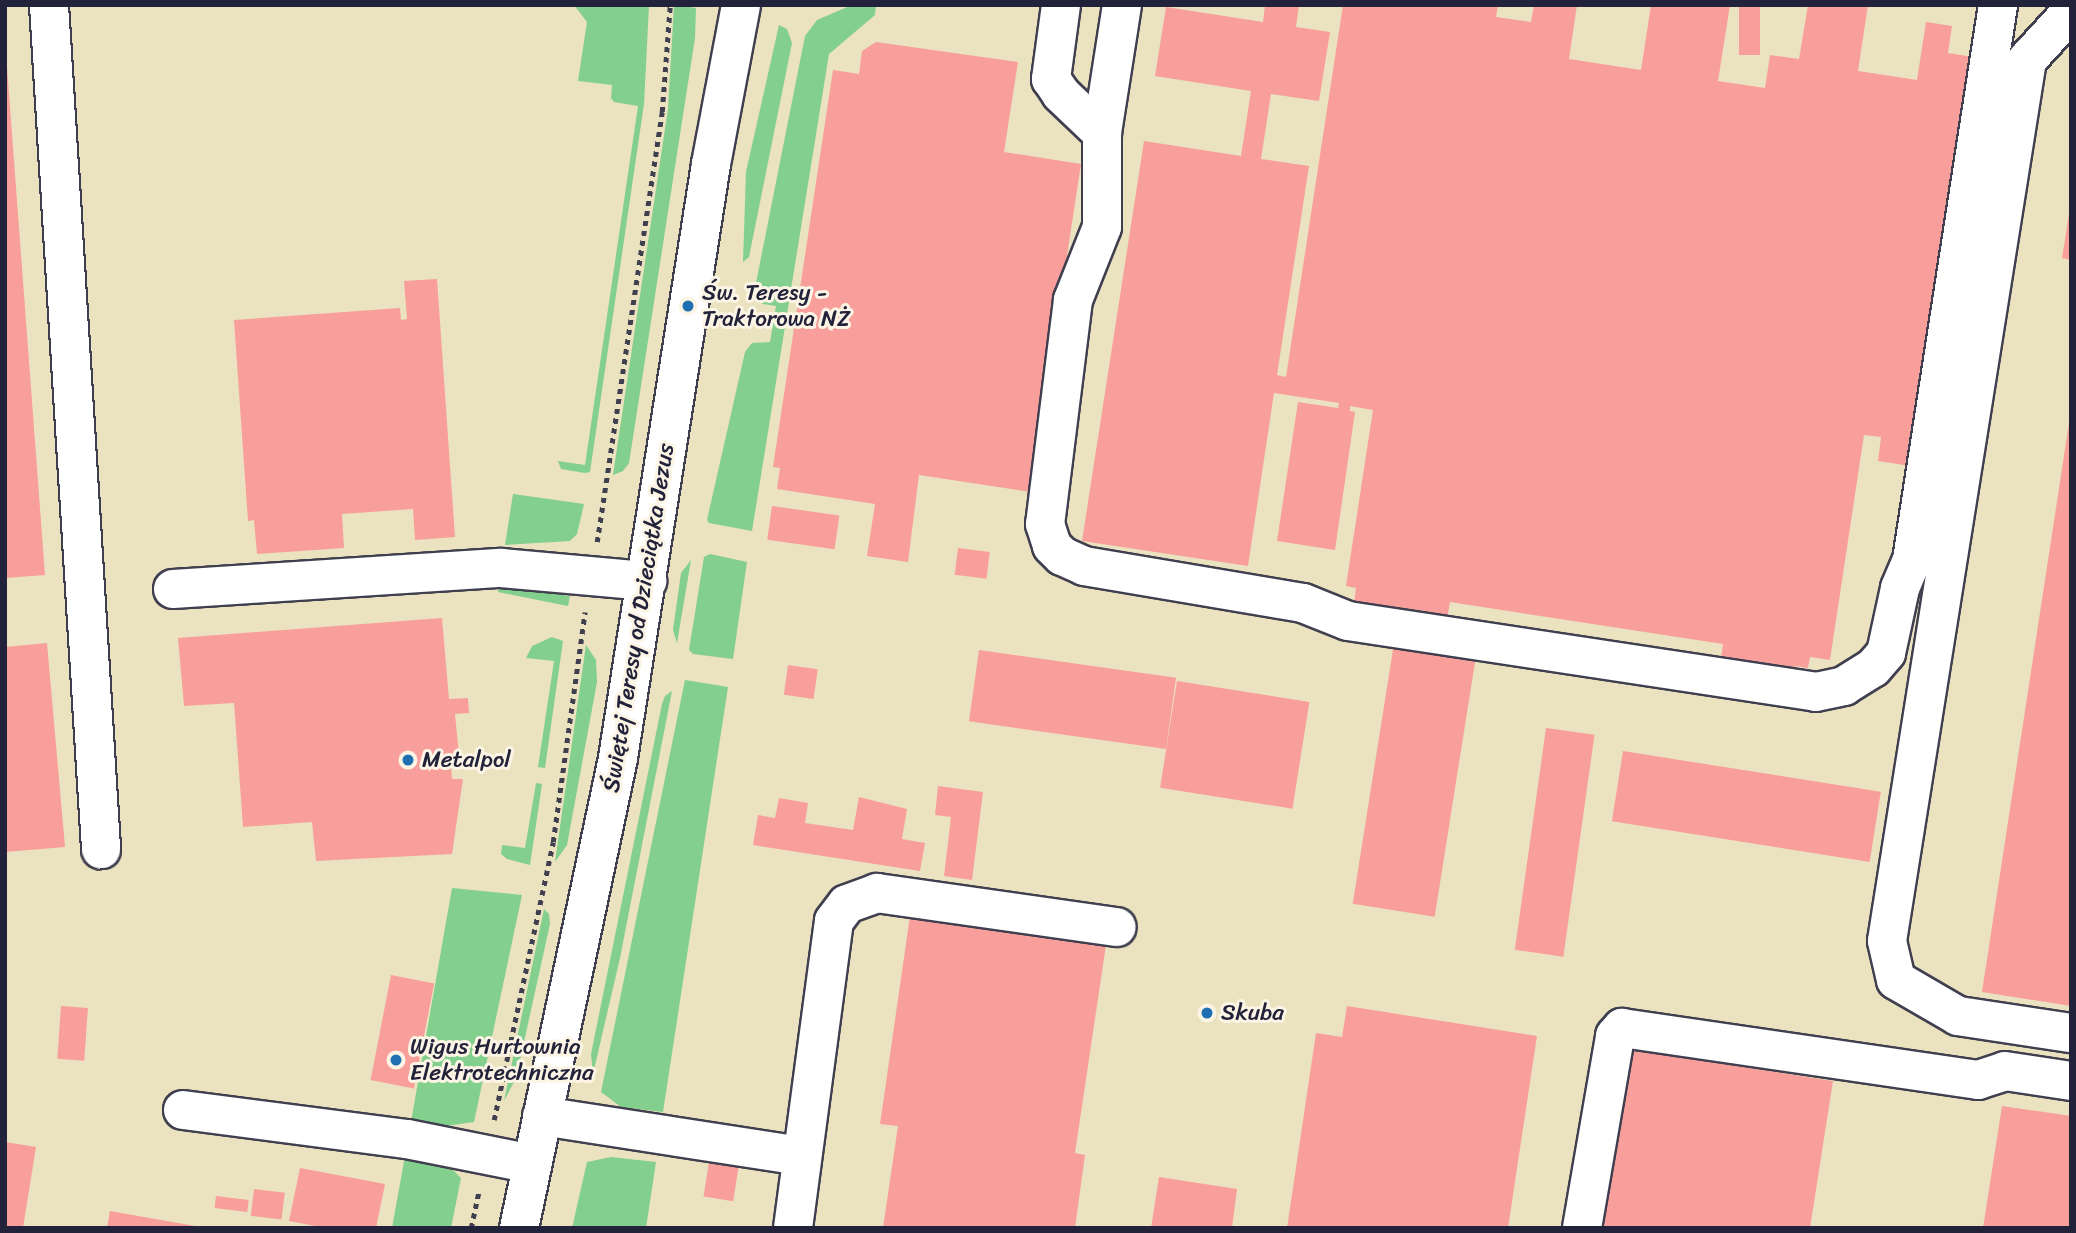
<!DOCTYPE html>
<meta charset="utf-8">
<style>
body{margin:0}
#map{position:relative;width:2076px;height:1233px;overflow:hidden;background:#ebe2bf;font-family:Sriracha,sans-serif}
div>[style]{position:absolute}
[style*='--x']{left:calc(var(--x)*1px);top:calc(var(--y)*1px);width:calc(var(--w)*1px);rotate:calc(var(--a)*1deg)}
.green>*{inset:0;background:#82cf8e}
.building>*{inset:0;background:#f89f9c;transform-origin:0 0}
.path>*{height:4.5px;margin-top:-2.25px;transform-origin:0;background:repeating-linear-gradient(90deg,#403f4f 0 5px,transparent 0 10px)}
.roads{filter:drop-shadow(2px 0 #403f4f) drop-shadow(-2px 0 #403f4f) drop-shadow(0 2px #403f4f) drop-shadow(0 -2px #403f4f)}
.minor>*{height:38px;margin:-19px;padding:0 19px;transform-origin:19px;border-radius:19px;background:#fff}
.dots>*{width:19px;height:19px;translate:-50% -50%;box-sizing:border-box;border:4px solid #fcf5e5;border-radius:50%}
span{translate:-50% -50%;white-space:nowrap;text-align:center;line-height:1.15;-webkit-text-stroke:6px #fcf5e5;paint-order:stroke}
.poi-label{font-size:23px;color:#22223b}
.left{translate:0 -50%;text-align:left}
.street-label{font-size:23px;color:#22223b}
.frame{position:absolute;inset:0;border:7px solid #22223b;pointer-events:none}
</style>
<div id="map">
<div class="green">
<i style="clip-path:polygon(574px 5px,649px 5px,644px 104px,590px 472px,585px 473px,561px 469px,558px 461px,585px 465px,638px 106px,614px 102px,611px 98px,612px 85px,578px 81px,587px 22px)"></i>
<i style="clip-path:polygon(674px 5px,696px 8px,695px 38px,629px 463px,623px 471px,613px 475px,668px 109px)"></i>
<i style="clip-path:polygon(852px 5px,876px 5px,875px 15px,829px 54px,752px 531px,709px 523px,707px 520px,745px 352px,752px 343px,770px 342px,776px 306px,763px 304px,755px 296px,755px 288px,805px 36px,817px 20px)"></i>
<i style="clip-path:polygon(779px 25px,787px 29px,792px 43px,749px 257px,743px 262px,746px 172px)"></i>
<i style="clip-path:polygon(513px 494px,584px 504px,577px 534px,570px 541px,505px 545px)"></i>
<i style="clip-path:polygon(710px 554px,747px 562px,733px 659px,693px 654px,689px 650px,704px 557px)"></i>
<i style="clip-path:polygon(691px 560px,677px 643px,673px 630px,681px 573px)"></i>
<i style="clip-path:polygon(499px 585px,570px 596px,568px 606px,498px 592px)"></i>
<i style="clip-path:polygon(552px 637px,563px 641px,545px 768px,538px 767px,554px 661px,526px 658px,532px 646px)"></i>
<i style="clip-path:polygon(586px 645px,596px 660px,597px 682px,567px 845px,555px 862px)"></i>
<i style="clip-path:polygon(685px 680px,728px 687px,663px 1112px,621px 1107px,601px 1092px)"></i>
<i style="clip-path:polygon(672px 691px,620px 958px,593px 1074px,591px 1054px,662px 704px,665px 696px)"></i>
<i style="clip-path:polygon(536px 783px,542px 784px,530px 865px,507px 859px,501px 854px,502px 845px,525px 848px)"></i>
<i style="clip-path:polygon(452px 888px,522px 895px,474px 1122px,446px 1126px,411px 1122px)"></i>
<i style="clip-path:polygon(544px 909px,549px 914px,550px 924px,516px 1078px,504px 1101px)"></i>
<i style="clip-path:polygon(405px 1156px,452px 1169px,461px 1178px,451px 1228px,392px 1228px)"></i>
<i style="clip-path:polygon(611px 1157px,656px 1162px,646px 1228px,572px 1228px,587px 1162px)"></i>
</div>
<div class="building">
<i style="clip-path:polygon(1265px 5px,1299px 5px,1296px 27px,1330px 32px,1319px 101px,1271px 94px,1261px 159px,1309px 166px,1277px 375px,1286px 377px,1343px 5px,1498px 5px,1496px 17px,1531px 22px,1534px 5px,1577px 5px,1569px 59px,1641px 70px,1651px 5px,1730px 5px,1718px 81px,1765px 88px,1770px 55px,1799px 59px,1808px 5px,1868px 5px,1858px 71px,1917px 80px,1926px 22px,1952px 26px,1948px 53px,1980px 58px,1917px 467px,1878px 461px,1881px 437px,1864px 435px,1830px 660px,1810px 657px,1808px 668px,1795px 666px,1793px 676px,1720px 665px,1723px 644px,1450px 602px,1447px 619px,1354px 604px,1356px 588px,1346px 586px,1373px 410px,1350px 406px,1350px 411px,1355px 412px,1335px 550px,1277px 541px,1298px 402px,1338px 408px,1339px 403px,1274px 393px,1248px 566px,1082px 541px,1144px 141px,1241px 156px,1251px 91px,1155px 76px,1166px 7px,1263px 22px)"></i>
<i style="left:1739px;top:5px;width:21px;height:50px"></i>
<i style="clip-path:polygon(876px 42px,1018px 62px,1004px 152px,1081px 164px,1031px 492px,919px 475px,908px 562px,867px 556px,875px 504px,777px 489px,780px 468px,773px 467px,833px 70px,859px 74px,862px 51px)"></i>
<i style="clip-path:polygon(7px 67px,45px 575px,5px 578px,5px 68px)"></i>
<i style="clip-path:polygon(2069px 214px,2071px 214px,2071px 260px,2062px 258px)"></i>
<i style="clip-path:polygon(437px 279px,455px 537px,415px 540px,413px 509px,342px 514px,344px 548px,257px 554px,254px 520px,248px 521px,234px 320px,400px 308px,401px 320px,407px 319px,404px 281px)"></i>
<i style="clip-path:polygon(2069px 423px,2071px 423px,2071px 1006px,1982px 992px)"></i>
<i style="left:772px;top:506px;width:68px;height:34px;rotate:8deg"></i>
<i style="left:958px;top:548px;width:32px;height:27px;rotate:7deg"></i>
<i style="clip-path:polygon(442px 618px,449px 699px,468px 698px,469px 713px,455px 714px,459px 756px,450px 757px,452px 779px,463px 779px,452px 854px,316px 861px,312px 822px,243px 827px,234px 703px,184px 706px,178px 638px)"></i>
<i style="clip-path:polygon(47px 643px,65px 847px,5px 852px,5px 647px)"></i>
<i style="left:1394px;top:643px;width:83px;height:264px;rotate:9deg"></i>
<i style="left:979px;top:650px;width:199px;height:72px;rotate:8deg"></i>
<i style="left:788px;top:665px;width:30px;height:30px;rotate:8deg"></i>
<i style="left:1177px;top:681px;width:134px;height:108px;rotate:9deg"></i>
<i style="left:1546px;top:728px;width:49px;height:224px;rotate:8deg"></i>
<i style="left:1623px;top:751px;width:261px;height:71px;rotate:9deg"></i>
<i style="clip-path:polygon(938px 786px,983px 792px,972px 880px,944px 876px,951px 817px,935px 815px)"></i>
<i style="clip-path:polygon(859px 797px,907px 809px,902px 839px,925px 843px,920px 871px,753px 845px,758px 815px,775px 818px,779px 798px,808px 803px,805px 823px,853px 830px)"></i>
<i style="clip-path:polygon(910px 916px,1106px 945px,1075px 1153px,1085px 1155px,1075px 1228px,883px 1228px,898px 1126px,880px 1124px)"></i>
<i style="left:391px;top:975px;width:44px;height:107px;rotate:11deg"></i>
<i style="left:61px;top:1006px;width:27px;height:53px;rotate:4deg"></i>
<i style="clip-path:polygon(1347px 1006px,1537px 1036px,1508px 1228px,1287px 1228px,1316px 1033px,1342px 1037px)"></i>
<i style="clip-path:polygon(1627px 1049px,1833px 1081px,1810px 1228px,1599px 1228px)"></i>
<i style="clip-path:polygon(2002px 1106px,2071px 1116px,2071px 1228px,1983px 1228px)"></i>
<i style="clip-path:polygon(5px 1142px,36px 1147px,23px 1228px,5px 1226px)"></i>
<i style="left:709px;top:1162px;width:30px;height:35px;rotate:9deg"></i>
<i style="clip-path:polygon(300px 1168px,385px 1184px,376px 1228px,325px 1228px,289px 1221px)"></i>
<i style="clip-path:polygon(1159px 1177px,1237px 1189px,1232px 1228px,1151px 1228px)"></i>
<i style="left:254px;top:1189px;width:31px;height:27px;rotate:7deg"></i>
<i style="left:216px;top:1196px;width:33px;height:12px;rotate:7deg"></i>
<i style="clip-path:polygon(110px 1211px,195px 1226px,195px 1228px,107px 1228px)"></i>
</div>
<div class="path">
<i style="--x:597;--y:542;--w:435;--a:-81.4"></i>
<i style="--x:662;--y:112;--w:107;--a:-85.7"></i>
<i style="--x:494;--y:1120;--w:284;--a:-78"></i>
<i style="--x:553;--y:842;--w:232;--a:-82.1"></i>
<i style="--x:471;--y:1228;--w:39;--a:-78"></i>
</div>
<div class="roads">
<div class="minor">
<i style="--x:49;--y:5;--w:846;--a:86.47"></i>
<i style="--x:1061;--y:5;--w:75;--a:97.7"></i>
<i style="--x:1051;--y:79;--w:18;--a:56"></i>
<i style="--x:1061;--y:94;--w:57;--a:43.6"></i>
<i style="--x:1122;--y:5;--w:130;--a:98.9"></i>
<i style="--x:1102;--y:133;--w:94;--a:90"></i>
<i style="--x:1102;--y:227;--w:79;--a:111.7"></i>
<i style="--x:1073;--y:300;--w:226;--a:97.1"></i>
<i style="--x:1045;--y:524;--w:23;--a:72"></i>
<i style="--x:1052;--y:546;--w:14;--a:45"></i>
<i style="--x:1062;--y:556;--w:24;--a:24"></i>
<i style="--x:1084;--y:566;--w:222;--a:9.6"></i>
<i style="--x:1303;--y:603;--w:48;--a:21.8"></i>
<i style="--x:1348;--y:621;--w:473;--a:8.6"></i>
<i style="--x:1816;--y:692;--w:29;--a:-12"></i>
<i style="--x:1844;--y:686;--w:34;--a:-32"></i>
<i style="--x:1873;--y:668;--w:20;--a:-49"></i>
<i style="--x:1886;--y:653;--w:66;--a:-77.8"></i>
<i style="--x:1900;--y:588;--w:30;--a:-67"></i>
<i style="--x:1912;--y:560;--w:562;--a:-81.19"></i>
<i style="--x:2071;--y:12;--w:65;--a:132.5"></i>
<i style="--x:2027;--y:60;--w:892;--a:99.03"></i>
<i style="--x:1887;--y:941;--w:40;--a:77"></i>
<i style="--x:1896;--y:980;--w:72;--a:30.1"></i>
<i style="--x:1958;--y:1016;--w:114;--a:8.6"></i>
<i style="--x:173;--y:589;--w:329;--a:-3.7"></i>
<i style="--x:501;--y:568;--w:147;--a:5.1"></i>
<i style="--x:183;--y:1110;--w:226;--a:7.4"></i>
<i style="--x:407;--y:1139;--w:127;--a:11.3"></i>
<i style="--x:542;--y:1116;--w:262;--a:8.8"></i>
<i style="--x:519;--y:1228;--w:480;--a:-78.1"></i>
<i style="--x:618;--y:758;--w:601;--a:-81.1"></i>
<i style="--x:711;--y:164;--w:162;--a:-79.3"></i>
<i style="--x:793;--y:1228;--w:310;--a:-82.4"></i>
<i style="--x:834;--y:921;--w:21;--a:-53"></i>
<i style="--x:847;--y:904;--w:32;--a:-20"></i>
<i style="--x:877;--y:893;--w:242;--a:8.1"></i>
<i style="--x:1582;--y:1228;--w:195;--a:-80.2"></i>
<i style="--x:1615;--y:1036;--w:11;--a:-49"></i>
<i style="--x:1622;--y:1028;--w:360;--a:8.3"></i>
<i style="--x:1978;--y:1080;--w:28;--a:-18"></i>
<i style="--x:2005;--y:1071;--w:67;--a:8.6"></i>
</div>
</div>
<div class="dots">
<i style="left:688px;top:306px;background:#1f6fb2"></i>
<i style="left:408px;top:760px;background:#1f6fb2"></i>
<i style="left:1207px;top:1013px;background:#1f6fb2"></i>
<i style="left:396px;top:1060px;background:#1f6fb2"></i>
</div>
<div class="poi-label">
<span class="left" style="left:702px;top:306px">Św. Teresy -<br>Traktorowa NŻ</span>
<span class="left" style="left:422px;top:760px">Metalpol</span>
<span class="left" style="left:1221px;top:1013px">Skuba</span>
<span class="left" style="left:410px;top:1060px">Wigus Hurtownia<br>Elektrotechniczna</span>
</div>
<div class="street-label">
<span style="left:639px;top:618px;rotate:-81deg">Świętej Teresy od Dzieciątka Jezus</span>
</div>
<div class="frame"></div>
</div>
